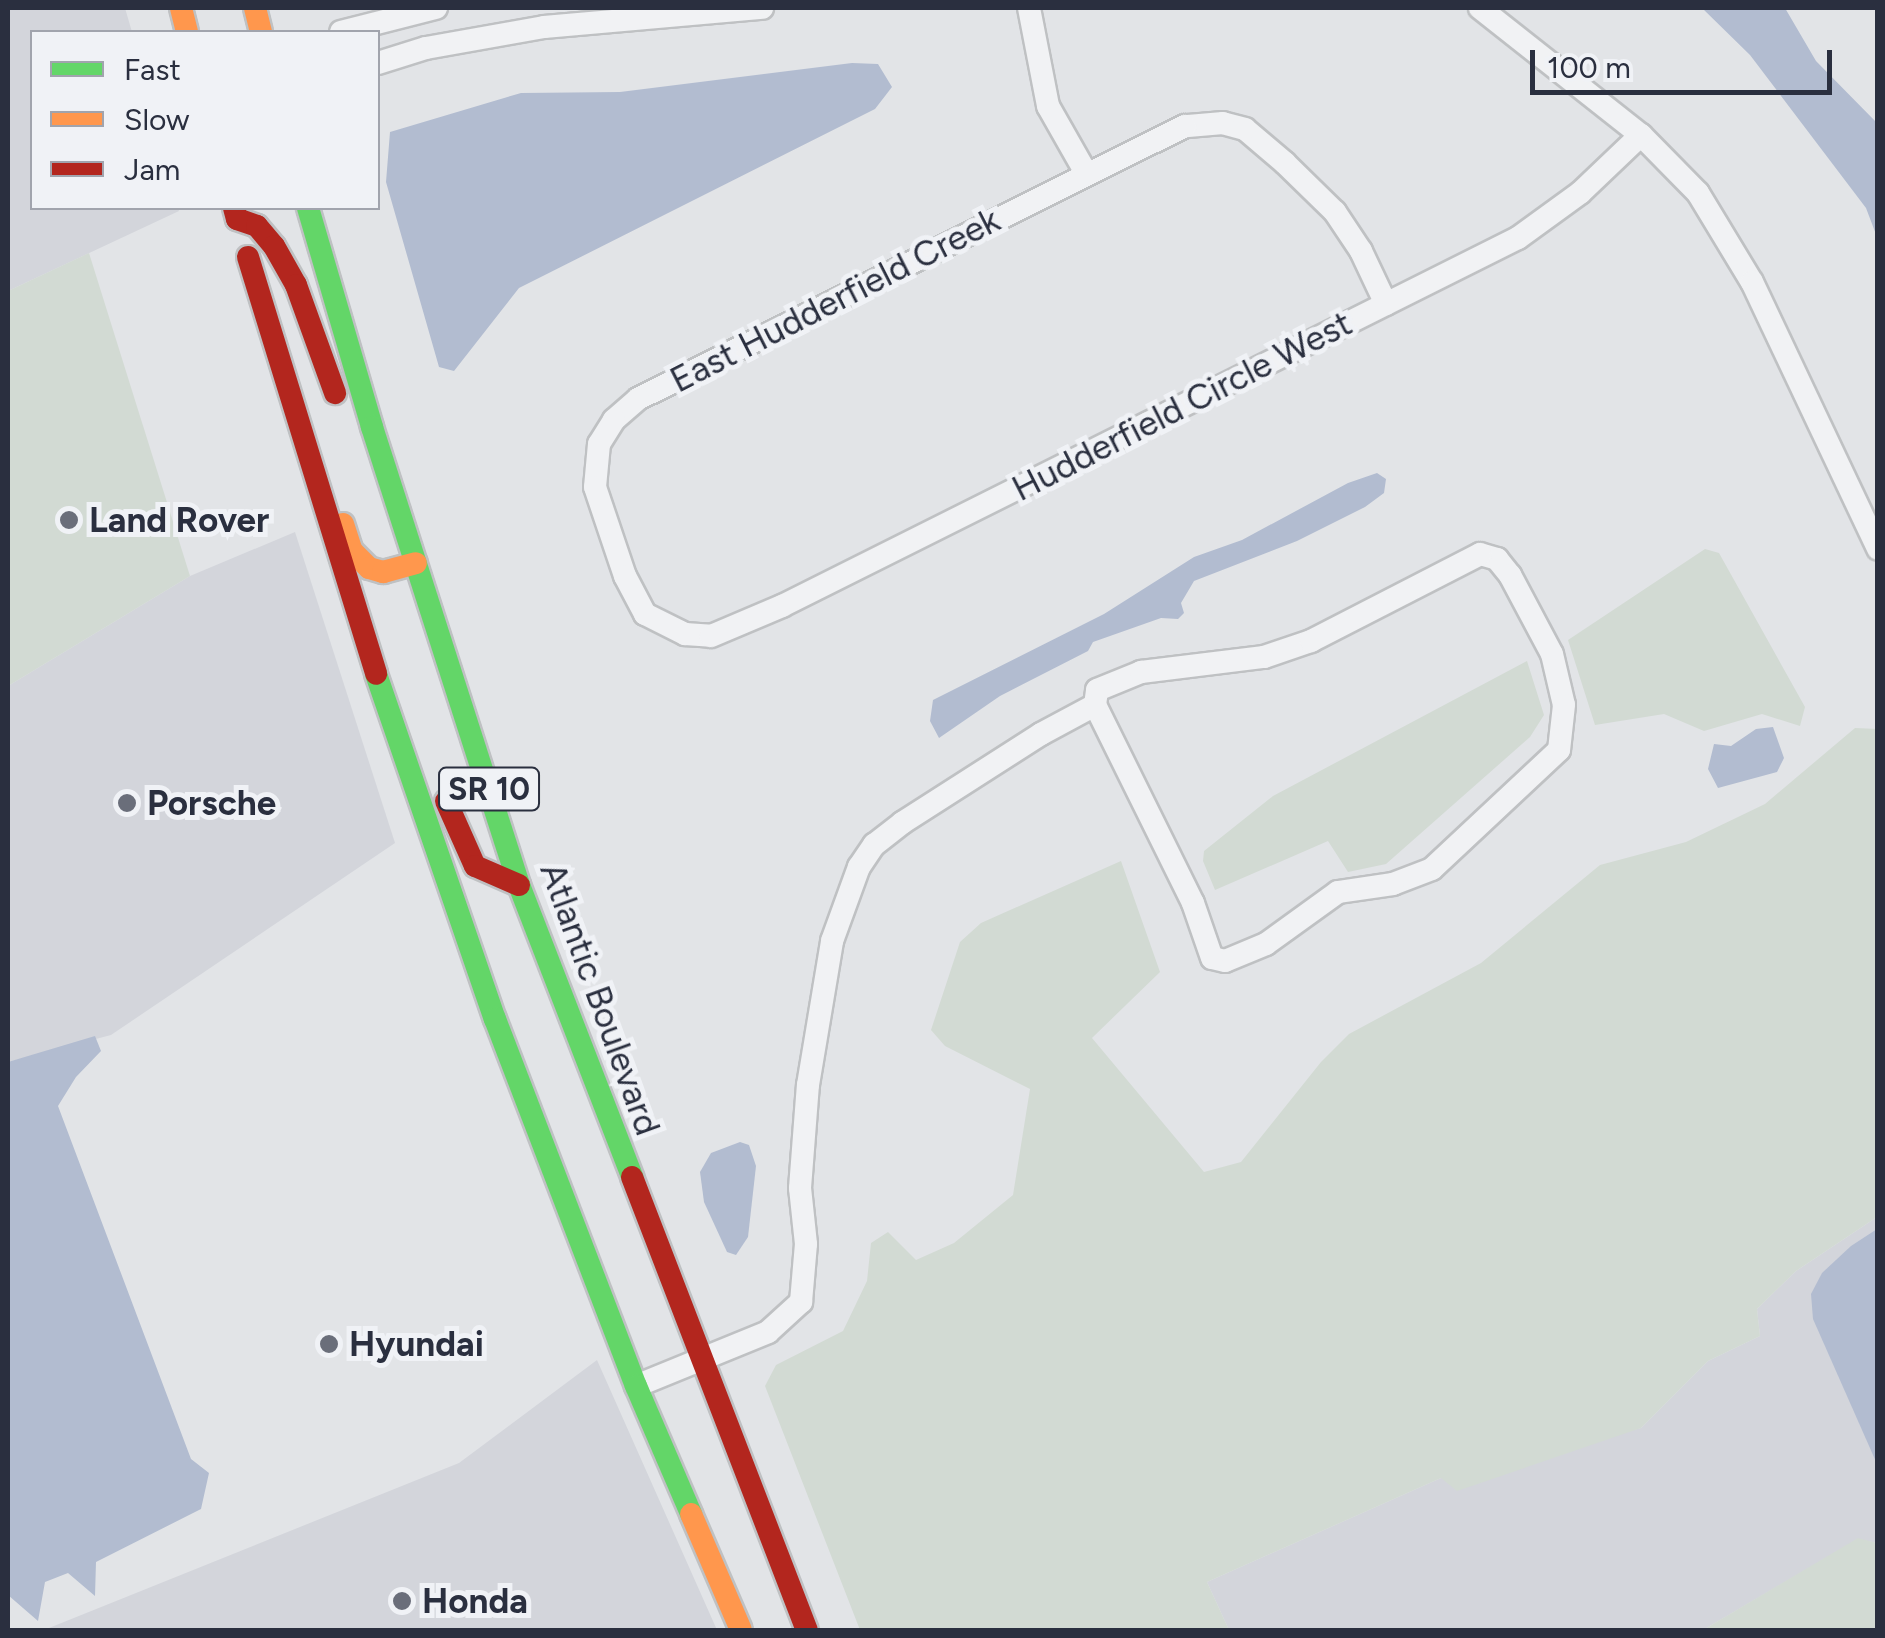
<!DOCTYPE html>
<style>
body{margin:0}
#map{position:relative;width:1885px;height:1638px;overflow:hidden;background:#e2e4e7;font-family:Figtree,sans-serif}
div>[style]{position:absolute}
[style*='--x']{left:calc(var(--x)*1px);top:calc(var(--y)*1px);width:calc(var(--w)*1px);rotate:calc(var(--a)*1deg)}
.built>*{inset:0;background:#d3d5db}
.green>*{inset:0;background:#d2dad3}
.water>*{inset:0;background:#b2bcd0}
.roads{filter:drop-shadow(2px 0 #bfc1c3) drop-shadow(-2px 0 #bfc1c3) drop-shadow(0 2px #bfc1c3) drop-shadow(0 -2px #bfc1c3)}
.street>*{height:22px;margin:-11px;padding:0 11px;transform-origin:11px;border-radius:11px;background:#f1f2f4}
.fast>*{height:22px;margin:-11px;padding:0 11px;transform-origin:11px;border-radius:11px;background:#63d668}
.slow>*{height:22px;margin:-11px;padding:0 11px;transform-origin:11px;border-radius:11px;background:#ff974d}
.jam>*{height:22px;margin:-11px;padding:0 11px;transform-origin:11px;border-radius:11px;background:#b3261e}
.dots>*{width:28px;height:28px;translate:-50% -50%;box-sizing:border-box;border:5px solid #f0f2f6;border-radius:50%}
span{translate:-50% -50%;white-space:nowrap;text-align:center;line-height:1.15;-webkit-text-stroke:10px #f0f2f6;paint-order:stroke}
.shield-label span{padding:2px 8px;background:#f0f2f6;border:2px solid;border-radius:8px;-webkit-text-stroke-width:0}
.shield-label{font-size:32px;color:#2a2f3f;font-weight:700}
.street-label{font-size:35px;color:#2a2f3f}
.poi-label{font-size:35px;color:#2a2f3f;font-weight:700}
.left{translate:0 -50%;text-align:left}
.frame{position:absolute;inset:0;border:10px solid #2a2f3f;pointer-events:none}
.legend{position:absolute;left:30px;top:30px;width:350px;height:180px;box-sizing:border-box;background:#f0f2f6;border:2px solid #a1a4ad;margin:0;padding:12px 18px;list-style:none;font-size:30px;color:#2a2f3f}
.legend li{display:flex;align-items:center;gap:20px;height:50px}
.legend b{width:50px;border:2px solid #a1a4ad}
.scale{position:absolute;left:1530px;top:50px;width:302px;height:45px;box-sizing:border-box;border:5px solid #2a2f3f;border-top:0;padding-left:12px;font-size:30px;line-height:35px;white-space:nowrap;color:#2a2f3f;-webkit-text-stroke:8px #f0f2f6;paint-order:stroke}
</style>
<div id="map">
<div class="built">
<i style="clip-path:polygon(8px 8px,125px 8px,132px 32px,32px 32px,32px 208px,178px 208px,179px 211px,8px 291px)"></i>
<i style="clip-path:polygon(295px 532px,395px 843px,111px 1035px,8px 1062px,8px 686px,190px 576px)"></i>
<i style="clip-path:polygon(1877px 1217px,1877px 1543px,1858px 1539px,1703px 1630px,1229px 1630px,1207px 1582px,1441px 1478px,1641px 1428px,1708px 1361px,1760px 1336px,1757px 1309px,1796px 1271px)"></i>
<i style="clip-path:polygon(597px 1360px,717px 1630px,44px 1630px,459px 1463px)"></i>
</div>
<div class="green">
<i style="clip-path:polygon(89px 253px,190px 576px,8px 686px,8px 291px)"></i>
<i style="clip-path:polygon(1705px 549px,1719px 553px,1805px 707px,1800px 726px,1762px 714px,1704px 731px,1664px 714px,1595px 725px,1568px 640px)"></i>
<i style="clip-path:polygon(1527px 661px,1544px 715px,1530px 737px,1386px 864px,1348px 872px,1328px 841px,1215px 890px,1203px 861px,1204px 851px,1273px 796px)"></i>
<i style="clip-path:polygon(1855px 728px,1878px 729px,1877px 1217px,1796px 1271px,1757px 1309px,1760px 1336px,1708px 1361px,1641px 1428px,1457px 1491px,1441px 1478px,1207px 1582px,1229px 1630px,860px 1630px,765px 1386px,776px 1365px,843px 1331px,867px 1281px,871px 1243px,888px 1232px,916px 1260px,954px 1243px,1013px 1195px,1030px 1089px,945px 1046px,931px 1030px,960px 942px,981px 923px,1121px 861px,1160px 972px,1092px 1038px,1204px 1172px,1241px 1162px,1321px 1062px,1349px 1034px,1481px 963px,1600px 865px,1686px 842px,1765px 804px)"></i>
<i style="clip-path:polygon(1858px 1538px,1877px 1543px,1877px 1630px,1703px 1630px)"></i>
</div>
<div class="water">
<i style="clip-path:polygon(1702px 8px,1785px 8px,1816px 61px,1877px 123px,1877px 237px,1866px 208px,1750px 55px)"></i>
<i style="clip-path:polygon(852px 63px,878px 64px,892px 87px,875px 109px,519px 288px,454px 371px,439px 367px,386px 182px,390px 132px,521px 93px,620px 92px)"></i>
<i style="clip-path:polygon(1377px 473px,1386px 479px,1384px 493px,1365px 507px,1297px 541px,1194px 581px,1181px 603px,1184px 613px,1178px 619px,1161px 618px,1093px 642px,1088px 651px,1000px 696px,939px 738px,930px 721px,933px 700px,1104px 614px,1194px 557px,1242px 540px,1348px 483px)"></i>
<i style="clip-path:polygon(1773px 727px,1784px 758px,1777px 772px,1718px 788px,1708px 769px,1714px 744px,1731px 746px,1756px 729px)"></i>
<i style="clip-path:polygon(95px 1036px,101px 1051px,76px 1077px,58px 1106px,191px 1459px,209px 1473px,201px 1509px,96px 1562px,95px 1596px,68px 1573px,45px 1582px,38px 1621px,8px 1595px,8px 1062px)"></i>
<i style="clip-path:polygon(740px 1142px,749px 1145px,756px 1166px,748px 1237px,736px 1255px,727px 1252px,704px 1202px,700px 1172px,711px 1153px)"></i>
<i style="clip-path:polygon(1877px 1229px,1877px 1464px,1813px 1319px,1811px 1294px,1822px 1273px,1851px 1246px)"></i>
</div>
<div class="roads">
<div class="street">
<i style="--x:1029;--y:8;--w:100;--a:79"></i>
<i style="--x:1048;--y:106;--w:77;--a:60.4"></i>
<i style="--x:1480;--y:8;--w:205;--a:38.3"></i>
<i style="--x:1641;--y:135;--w:81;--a:45.5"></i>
<i style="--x:1698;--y:193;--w:104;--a:58.8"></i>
<i style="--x:1752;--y:282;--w:295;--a:64.7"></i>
<i style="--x:341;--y:32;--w:98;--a:-14.2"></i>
<i style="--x:378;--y:63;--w:50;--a:-17.4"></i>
<i style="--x:426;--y:48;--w:120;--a:-10.1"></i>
<i style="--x:544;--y:27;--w:219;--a:-5"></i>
<i style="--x:1386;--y:304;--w:59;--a:-115.3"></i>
<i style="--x:1361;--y:251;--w:47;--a:-123.7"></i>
<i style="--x:1335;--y:212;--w:70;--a:-135.6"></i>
<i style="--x:1285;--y:163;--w:52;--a:-139.6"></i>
<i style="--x:1245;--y:129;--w:23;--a:-165"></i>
<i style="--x:1223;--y:123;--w:38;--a:175"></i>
<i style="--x:1185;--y:126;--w:611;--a:153.48"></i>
<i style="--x:638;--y:399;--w:32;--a:139"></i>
<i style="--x:614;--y:420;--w:28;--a:122"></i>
<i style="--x:599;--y:444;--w:43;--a:95.3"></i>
<i style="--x:595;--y:487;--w:94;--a:71.4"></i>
<i style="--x:625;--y:576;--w:43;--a:62.2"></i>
<i style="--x:645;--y:614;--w:45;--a:26.6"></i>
<i style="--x:685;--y:634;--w:26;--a:4"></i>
<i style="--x:711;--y:636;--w:77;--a:-22.9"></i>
<i style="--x:782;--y:606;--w:823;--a:-26.57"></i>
<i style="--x:1518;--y:238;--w:77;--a:-36"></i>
<i style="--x:1580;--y:193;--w:84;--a:-43.6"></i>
<i style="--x:1480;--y:554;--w:18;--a:16"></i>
<i style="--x:1497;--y:559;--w:21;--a:51"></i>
<i style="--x:1510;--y:575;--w:89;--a:62"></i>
<i style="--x:1552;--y:654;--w:52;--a:76.8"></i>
<i style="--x:1564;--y:705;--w:45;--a:96.3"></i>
<i style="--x:1559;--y:750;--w:174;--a:136.9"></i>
<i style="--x:1432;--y:869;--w:42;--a:159"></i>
<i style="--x:1393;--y:884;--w:56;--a:171.7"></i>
<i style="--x:1338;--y:892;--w:89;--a:144.2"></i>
<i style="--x:1266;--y:944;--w:44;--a:157.5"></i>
<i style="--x:1225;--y:961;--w:13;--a:-167"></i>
<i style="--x:1212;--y:958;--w:58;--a:-109.1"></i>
<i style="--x:1193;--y:903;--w:221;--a:-116.3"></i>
<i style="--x:1095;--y:705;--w:15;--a:-82"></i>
<i style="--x:1097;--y:690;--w:48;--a:-22.2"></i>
<i style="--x:1141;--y:672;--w:124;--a:-7"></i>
<i style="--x:1264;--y:657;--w:50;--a:-18.8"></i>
<i style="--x:1311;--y:641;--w:190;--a:-27.2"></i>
<i style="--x:636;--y:1386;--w:143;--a:-22.2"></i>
<i style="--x:768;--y:1332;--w:45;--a:-42.3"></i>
<i style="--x:801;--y:1302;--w:58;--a:-85.1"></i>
<i style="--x:806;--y:1244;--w:56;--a:-96.1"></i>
<i style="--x:800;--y:1188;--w:103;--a:-85.6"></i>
<i style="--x:808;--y:1085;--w:146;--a:-80.5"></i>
<i style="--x:832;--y:941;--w:79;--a:-70"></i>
<i style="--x:859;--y:867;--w:27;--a:-56"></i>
<i style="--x:874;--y:845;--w:36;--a:-38"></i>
<i style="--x:902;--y:823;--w:165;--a:-32.6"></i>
<i style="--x:1041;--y:734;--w:61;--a:-28.2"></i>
</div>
<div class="fast">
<i style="--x:308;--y:208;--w:228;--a:73.7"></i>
<i style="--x:372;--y:427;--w:481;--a:72.2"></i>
<i style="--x:519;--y:885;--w:313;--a:68.8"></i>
<i style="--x:376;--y:674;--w:365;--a:71"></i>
<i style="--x:495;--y:1019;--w:393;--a:69"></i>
<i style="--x:636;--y:1386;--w:139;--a:66.7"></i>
</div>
<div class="slow">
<i style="--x:181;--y:8;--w:25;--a:76"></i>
<i style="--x:255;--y:8;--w:25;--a:76"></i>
<i style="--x:343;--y:524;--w:28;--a:72"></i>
<i style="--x:352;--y:551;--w:24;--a:45"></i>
<i style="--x:369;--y:568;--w:15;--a:16"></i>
<i style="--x:383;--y:572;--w:34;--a:-15"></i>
<i style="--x:691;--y:1514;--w:126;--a:66.7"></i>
</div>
<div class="jam">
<i style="--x:234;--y:208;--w:11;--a:75"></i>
<i style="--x:237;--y:219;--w:21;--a:19"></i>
<i style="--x:257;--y:226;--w:26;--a:50"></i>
<i style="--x:274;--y:246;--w:45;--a:60.6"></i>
<i style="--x:296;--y:285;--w:115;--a:70.1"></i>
<i style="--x:248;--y:257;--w:436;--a:72.9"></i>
<i style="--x:446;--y:801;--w:71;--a:66"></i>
<i style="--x:475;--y:866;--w:48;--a:23.4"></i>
<i style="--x:632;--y:1177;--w:486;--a:68.9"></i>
</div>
</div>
<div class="dots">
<i style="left:69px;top:520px;background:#6a6e7a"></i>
<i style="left:127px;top:803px;background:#6a6e7a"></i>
<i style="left:329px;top:1344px;background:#6a6e7a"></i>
<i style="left:402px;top:1601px;background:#6a6e7a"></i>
</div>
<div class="shield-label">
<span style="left:489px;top:789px">SR 10</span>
</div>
<div class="street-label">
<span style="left:835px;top:300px;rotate:-27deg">East Hudderfield Creek</span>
<span style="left:1182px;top:406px;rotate:-27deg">Hudderfield Circle West</span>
<span style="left:600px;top:999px;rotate:70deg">Atlantic Boulevard</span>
</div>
<div class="poi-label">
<span class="left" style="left:89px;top:520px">Land Rover</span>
<span class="left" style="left:147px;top:803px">Porsche</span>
<span class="left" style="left:349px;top:1344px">Hyundai</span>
<span class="left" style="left:422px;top:1601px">Honda</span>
</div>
<div class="frame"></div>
<ul class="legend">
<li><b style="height:12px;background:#63d668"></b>Fast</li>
<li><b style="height:12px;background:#ff974d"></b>Slow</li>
<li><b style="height:12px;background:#b3261e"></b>Jam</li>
</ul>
<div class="scale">100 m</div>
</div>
